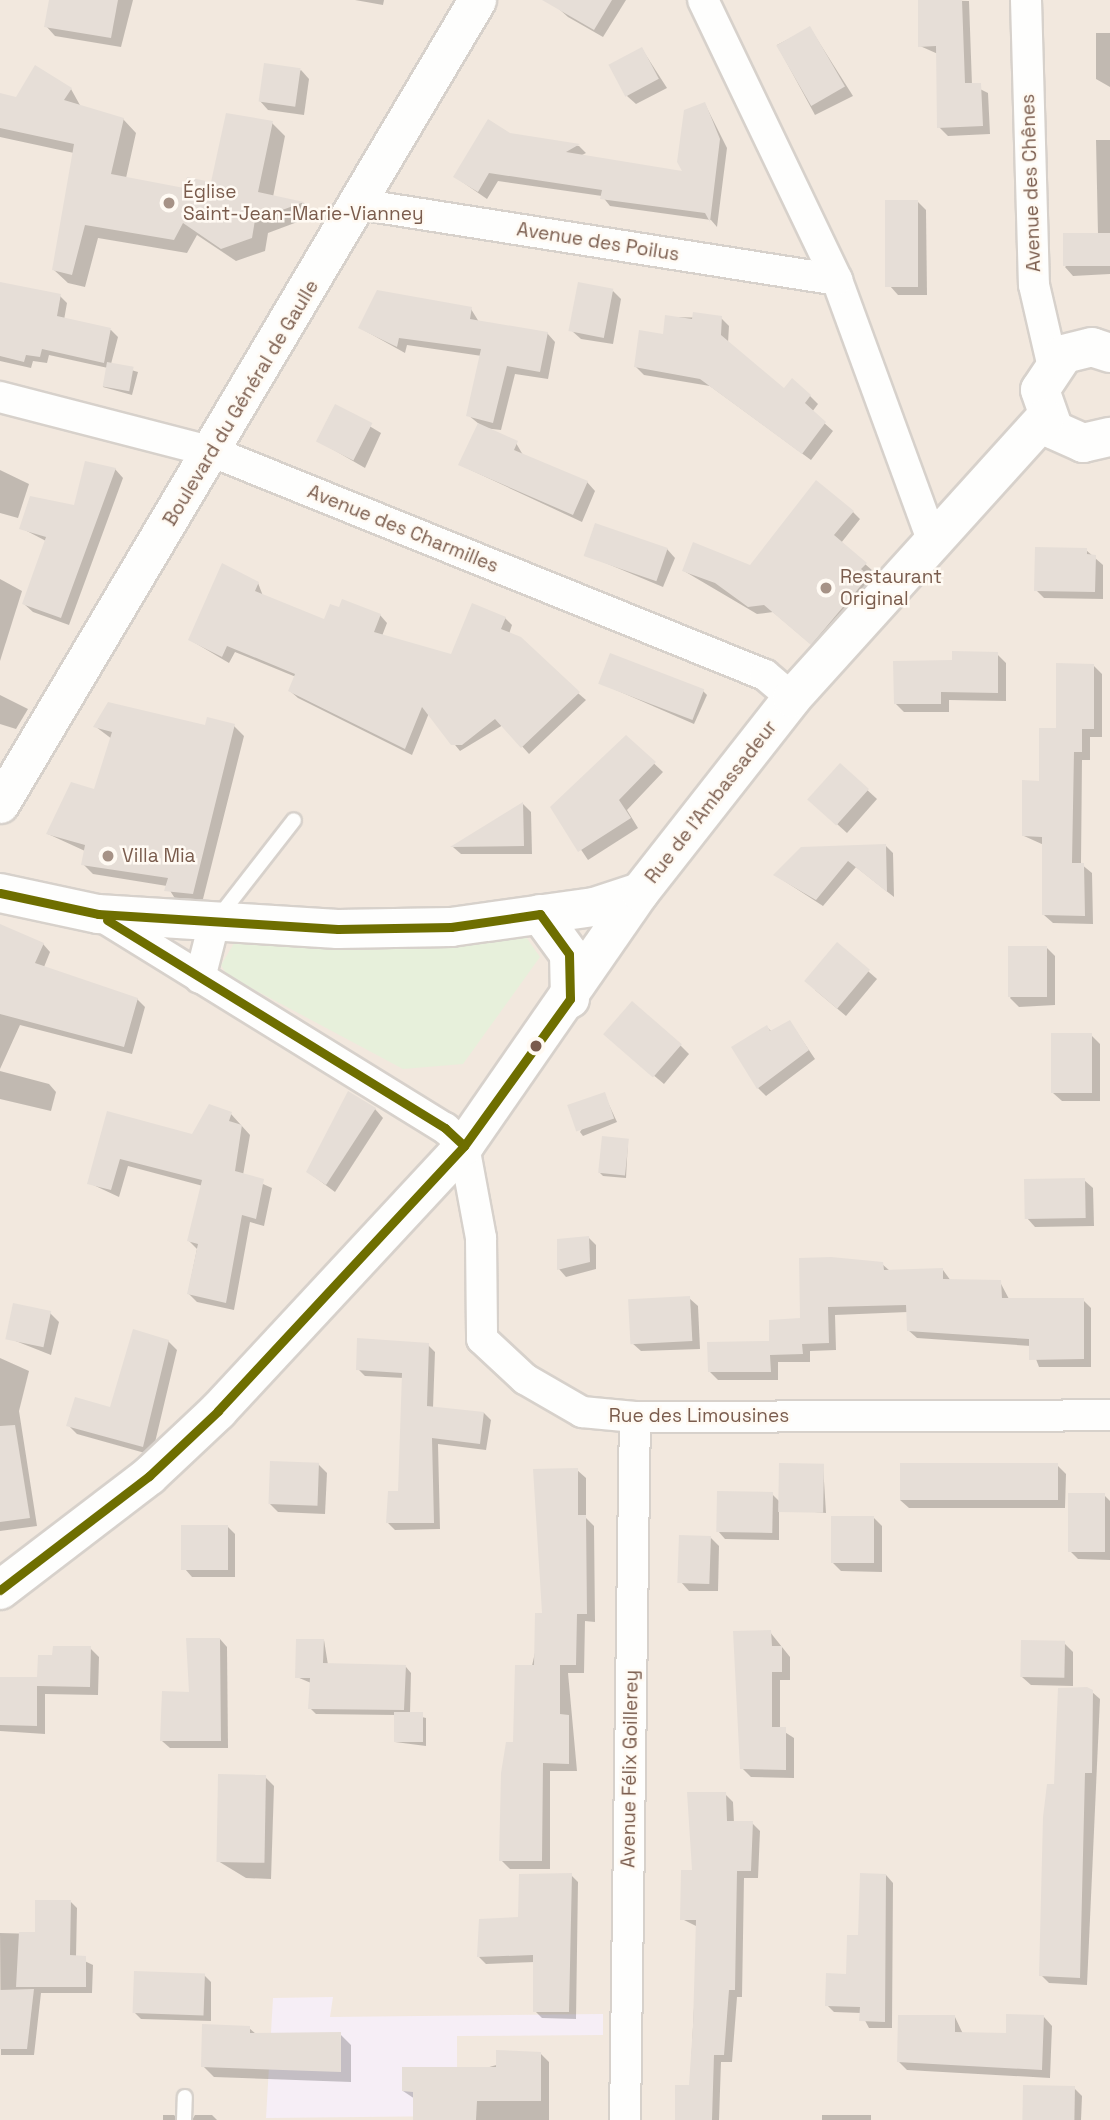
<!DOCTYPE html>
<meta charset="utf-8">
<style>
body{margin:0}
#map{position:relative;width:1110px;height:2120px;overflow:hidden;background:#f9f5f0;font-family:"Space Grotesk",sans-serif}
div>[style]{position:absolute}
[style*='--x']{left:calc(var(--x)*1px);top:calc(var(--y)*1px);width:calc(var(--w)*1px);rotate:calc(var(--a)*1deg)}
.residential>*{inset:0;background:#f2e8de;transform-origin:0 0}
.education>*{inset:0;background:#f6eef6}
.green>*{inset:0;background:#e7f0db}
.shadow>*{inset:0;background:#0003;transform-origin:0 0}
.building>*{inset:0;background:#e6ded7;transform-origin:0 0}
.roads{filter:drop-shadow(2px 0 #d7d1cb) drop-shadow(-2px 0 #d7d1cb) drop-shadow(0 2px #d7d1cb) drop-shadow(0 -2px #d7d1cb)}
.service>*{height:14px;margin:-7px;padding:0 7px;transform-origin:7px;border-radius:7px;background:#fefefd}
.minor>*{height:30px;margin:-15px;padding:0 15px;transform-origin:15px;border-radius:15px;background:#fefefd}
.tertiary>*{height:37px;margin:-18.5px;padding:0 18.5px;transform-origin:18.5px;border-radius:18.5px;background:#fefefd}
.secondary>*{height:38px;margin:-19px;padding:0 19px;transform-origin:19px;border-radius:19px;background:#fefefd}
.bus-1>*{height:9px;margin:-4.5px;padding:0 4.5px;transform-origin:4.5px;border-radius:4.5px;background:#6e6e00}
.dots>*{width:19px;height:19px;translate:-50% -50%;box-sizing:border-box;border:4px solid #fffaf3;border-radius:50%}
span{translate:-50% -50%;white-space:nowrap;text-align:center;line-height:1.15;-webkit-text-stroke:5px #fffaf3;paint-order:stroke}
.street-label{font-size:19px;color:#7a5c4d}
.poi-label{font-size:19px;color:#7a5c4d}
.left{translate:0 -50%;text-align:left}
</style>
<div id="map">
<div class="residential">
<i style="left:0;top:0;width:1110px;height:2120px"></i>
</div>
<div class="education">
<i style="clip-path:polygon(333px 1997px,330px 2017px,603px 2014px,603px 2035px,457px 2036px,457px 2116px,266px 2118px,273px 1998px)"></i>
</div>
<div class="green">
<i style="clip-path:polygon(524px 934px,540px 957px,463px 1064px,403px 1069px,227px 975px,221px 965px,236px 940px)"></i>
</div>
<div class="shadow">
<i style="clip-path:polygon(51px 0,133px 0,121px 47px,55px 36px,46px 26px)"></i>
<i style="clip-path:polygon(355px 0,384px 0,383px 5px)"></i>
<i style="clip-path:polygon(565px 0,626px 0,603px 37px,568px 17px,559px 9px)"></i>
<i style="clip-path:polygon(919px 0,969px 1px,972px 85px,988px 93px,990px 134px,948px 136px,939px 127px,938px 54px,920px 46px)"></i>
<i style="clip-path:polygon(810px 28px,853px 96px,815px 115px,777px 45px)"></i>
<i style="clip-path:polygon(1096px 33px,1110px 33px,1110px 87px,1096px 79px)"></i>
<i style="clip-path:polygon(642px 49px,667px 88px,636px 104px,627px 96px)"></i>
<i style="clip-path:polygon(301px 70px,309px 79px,304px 115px,268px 110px,260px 101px)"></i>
<i style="clip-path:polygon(71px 89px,81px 107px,123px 119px,136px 133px,126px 178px,185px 190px,212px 184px,272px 123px,285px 136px,273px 197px,304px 203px,316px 215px,268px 233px,265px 251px,236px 261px,197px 235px,187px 253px,98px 238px,85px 287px,68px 283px,54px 270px,74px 153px,0 137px,0 95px,17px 99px)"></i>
<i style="clip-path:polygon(705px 104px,727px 148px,717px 227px,711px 220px,610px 206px,602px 196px,498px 181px,487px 199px,455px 177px,509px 134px,579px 146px,586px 153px,580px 156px,685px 173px)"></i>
<i style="clip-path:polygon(1096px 140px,1110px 140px,1110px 274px,1073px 276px,1065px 267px,1098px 235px)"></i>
<i style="clip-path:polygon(917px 201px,926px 210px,927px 295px,898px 295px,890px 286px)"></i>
<i style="clip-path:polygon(0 285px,60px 296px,67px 303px,64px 320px,111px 330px,118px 337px,111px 364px,138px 372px,132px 395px,103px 387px,108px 368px,49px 355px,47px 363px,33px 361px,31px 368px,0 361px)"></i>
<i style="clip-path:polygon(613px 291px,621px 299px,613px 344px,581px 339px,572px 331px)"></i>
<i style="clip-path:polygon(471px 309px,479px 322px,547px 333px,555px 342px,548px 379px,515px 374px,501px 430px,484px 428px,516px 443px,523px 455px,587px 482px,595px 491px,582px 522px,460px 465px,479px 424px,468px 415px,482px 356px,407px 345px,405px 353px,360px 328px)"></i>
<i style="clip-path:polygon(666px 317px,721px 318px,729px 326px,728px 343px,785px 390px,810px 396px,818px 404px,812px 412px,833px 431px,811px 460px,710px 386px,644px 375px,636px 367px,664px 337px)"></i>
<i style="clip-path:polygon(336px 406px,381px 433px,365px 468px,320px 442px)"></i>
<i style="clip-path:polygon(115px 469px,123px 478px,69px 625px,33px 612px,24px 604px,46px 541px,21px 528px,76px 508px)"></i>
<i style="clip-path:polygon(0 470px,29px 484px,18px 518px,0 513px)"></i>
<i style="clip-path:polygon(853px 512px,860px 519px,841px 543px,873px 571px,868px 577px,875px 584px,819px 651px,773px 612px,757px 614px,684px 571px,750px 567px)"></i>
<i style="clip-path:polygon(667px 549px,675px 558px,663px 587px,584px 554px)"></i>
<i style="clip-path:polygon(1086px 550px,1103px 565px,1103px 599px,1044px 598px,1036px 590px)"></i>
<i style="clip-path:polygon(0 579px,22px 591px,0 661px)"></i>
<i style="clip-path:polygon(258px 583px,263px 596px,325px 622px,380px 615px,387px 623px,382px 636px,452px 656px,505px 618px,512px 625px,509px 634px,586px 700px,529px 754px,503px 725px,460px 751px,429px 713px,412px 755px,298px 698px,290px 691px,296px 677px,235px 652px,229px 663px,190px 640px)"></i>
<i style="clip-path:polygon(997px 654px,1006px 663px,1006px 701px,949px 700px,949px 712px,904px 712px,895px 703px,953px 662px)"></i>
<i style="clip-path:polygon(1093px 665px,1102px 674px,1102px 737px,1090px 737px,1090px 760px,1082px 760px,1081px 864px,1092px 873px,1093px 924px,1053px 923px,1044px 915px,1044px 845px,1024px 836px)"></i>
<i style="clip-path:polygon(600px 683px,703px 691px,707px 695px,694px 724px)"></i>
<i style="clip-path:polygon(0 695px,28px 709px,16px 729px,0 724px)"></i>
<i style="clip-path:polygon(234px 726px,244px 736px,202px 903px,176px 900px,167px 886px,93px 874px,83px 864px,85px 851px,48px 834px,95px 792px,112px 739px,96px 727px)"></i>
<i style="clip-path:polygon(626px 737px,663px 772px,627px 810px,638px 828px,588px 860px,553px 808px)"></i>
<i style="clip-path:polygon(840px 765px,877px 799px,847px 833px,817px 806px)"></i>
<i style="clip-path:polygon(523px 804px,531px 812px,532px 854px,461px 854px,453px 847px)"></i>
<i style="clip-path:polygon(886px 846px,893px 853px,894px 897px,856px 867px,823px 906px,775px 875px)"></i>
<i style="clip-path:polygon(0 940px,43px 944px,50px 952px,44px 967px,137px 999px,145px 1007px,132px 1054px,20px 1025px,0 1069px)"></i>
<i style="clip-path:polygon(837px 944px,877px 979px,846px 1016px,815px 990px)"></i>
<i style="clip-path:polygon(1046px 947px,1055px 956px,1055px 1005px,1019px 1007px,1010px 998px)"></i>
<i style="clip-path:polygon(790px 1022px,815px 1059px,766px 1096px,758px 1088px,767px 1027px,772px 1032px)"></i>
<i style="clip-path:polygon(1091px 1035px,1100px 1044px,1100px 1101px,1062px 1101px,1053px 1093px)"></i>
<i style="clip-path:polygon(615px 1043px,680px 1045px,689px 1054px,664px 1084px)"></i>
<i style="clip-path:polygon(0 1071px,49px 1084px,56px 1092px,51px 1111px,0 1099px)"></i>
<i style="clip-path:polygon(604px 1094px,617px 1122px,583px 1136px,580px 1132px)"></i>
<i style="clip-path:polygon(375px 1109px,383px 1118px,335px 1192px,308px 1172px)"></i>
<i style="clip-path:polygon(108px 1113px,193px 1136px,231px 1114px,250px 1135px,243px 1175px,272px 1188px,264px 1226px,250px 1222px,234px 1310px,197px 1302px,188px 1293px,197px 1249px,189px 1241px,203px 1186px,128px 1166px,119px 1197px,89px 1183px)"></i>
<i style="clip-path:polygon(628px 1140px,626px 1178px,603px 1176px,599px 1172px)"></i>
<i style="clip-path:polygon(1084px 1180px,1093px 1188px,1094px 1226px,1035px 1227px,1027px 1218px)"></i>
<i style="clip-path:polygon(589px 1238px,596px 1245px,596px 1269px,566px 1277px,559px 1269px)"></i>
<i style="clip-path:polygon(882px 1264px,890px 1271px,943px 1270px,951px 1281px,1000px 1282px,1009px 1299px,1083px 1300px,1091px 1308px,1091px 1367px,1039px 1367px,1031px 1346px,917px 1338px,908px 1330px,908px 1312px,835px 1315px,836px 1350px,810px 1351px,810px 1362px,778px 1362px,778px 1380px,718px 1380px,710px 1372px,771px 1343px)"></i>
<i style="clip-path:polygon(689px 1298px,698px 1306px,700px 1349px,641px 1351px,632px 1343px)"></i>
<i style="clip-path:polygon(50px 1313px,59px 1322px,51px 1355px,8px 1338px)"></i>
<i style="clip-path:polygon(168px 1341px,177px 1350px,152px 1455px,77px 1434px,68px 1425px,112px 1409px)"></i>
<i style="clip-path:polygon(428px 1345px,435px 1352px,433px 1408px,484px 1413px,491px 1420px,486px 1450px,438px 1444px,440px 1529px,395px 1530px,388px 1523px,400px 1493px,404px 1378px,365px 1376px,358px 1369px)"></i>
<i style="clip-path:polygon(0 1358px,29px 1371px,19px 1411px,37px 1526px,0 1531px)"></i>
<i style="clip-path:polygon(318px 1464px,327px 1473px,325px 1514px,278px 1512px,270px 1504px)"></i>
<i style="clip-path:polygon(823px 1465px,826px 1513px,779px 1509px,779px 1540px,725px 1539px,718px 1531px,772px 1494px,781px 1503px)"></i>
<i style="clip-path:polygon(1057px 1465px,1066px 1474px,1065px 1508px,909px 1508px,900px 1500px)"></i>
<i style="clip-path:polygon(577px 1470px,586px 1478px,586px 1518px,594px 1526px,595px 1622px,585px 1621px,584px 1673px,568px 1673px,577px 1771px,550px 1771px,550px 1869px,510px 1869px,501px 1860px,514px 1744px)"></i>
<i style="clip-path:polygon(1104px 1495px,1110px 1501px,1110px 1560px,1078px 1559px,1069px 1550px)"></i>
<i style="clip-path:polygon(873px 1517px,882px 1526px,882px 1572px,841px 1571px,832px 1562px)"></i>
<i style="clip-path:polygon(227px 1526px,235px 1534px,235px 1577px,192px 1577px,185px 1569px)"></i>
<i style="clip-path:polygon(710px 1537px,719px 1546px,718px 1591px,689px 1591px,681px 1582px)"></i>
<i style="clip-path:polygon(770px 1632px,790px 1657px,790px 1680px,780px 1680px,780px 1729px,794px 1738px,794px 1778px,751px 1777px,742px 1768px)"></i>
<i style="clip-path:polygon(220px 1639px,227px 1647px,228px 1748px,170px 1748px,162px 1741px)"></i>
<i style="clip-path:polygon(324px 1640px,328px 1665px,406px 1667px,411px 1673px,410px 1714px,426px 1718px,426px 1746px,395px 1742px,395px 1715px,316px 1714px,310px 1708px,311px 1683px,297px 1677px)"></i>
<i style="clip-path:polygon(1064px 1643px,1073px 1652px,1073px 1686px,1031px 1685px,1022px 1677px)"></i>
<i style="clip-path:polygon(90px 1648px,99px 1657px,98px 1695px,45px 1694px,45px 1734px,0 1731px,0 1678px,39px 1679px)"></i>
<i style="clip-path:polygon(1092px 1692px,1100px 1699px,1087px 1985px,1049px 1983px,1041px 1975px,1056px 1786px)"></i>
<i style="clip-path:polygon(265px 1777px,274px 1786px,271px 1879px,246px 1878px,218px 1861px)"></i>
<i style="clip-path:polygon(725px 1794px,733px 1802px,734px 1823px,752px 1823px,760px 1831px,758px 1878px,744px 1878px,742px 1997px,737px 1997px,732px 2062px,721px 2062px,719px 2120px,676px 2120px,690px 2087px,698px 1927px,682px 1919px)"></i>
<i style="clip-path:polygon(571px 1875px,578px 1882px,576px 2019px,542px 2018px,535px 2011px,535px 1962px,486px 1964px,479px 1957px)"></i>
<i style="clip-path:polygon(886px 1875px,893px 1883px,892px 2028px,869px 2028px,861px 2013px,834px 2012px,827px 2005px,848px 1976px)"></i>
<i style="clip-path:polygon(70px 1901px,77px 1908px,76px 1957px,93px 1965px,92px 1993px,41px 1993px,34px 2055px,1px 2055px,0 1933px,36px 1934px)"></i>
<i style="clip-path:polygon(204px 1975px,211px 1982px,211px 2021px,141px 2019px,134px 2012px)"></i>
<i style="clip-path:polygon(955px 2017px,963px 2034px,1008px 2034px,1044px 2017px,1052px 2026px,1050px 2078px,907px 2070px,899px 2062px)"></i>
<i style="clip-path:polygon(249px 2028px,256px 2034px,340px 2034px,351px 2045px,351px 2082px,214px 2077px,203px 2066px)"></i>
<i style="clip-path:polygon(540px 2053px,549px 2062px,549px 2120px,415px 2120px,415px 2099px,403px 2091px)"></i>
<i style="clip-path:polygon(1074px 2088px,1082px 2096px,1081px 2120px,1024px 2120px)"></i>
<i style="clip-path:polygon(163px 2115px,174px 2115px,179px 2120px,163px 2120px)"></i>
<i style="clip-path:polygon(195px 2115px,212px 2115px,217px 2120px,192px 2120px)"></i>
<i style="left:822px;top:2115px;width:49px;height:5px"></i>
</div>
<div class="building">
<i style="clip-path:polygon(49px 0,118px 0,111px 38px,44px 27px)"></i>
<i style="clip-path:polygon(542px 0,612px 0,594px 30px)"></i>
<i style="clip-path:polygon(918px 0,962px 0,965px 83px,981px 83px,983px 126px,937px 128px,936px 46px,918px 47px)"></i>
<i style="left:810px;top:26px;width:70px;height:39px;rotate:60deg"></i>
<i style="left:642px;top:47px;width:36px;height:38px;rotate:62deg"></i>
<i style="left:264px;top:63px;width:37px;height:39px;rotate:8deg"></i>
<i style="clip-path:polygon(35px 65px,72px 88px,64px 100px,124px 118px,111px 174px,184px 188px,187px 177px,211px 182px,226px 113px,273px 121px,258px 192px,304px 202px,255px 220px,252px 238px,221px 249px,183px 223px,174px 240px,85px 225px,72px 275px,52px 270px,74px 144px,0 128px,0 93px,16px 97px)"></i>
<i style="clip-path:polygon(705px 102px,720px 139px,710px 222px,705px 213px,600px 199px,602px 190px,489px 173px,478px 192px,453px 177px,488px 119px,510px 133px,580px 144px,566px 152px,682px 171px,677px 162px,684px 110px)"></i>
<i style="left:885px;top:200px;width:33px;height:87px"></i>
<i style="left:1110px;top:233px;width:33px;height:47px;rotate:90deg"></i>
<i style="clip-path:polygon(0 282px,61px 294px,57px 316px,111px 328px,104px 363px,42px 349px,40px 357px,26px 355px,24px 362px,0 356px)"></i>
<i style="left:578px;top:282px;width:36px;height:50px;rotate:11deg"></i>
<i style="clip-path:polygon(377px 290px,472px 307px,470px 319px,548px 332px,540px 372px,507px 366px,493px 423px,466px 416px,481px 349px,399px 338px,397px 347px,358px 328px)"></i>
<i style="clip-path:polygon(693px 312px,722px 316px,721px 335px,784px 388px,792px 378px,811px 395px,805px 403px,826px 422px,802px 454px,700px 379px,634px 367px,639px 330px,663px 334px,665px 315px,692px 319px)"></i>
<i style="left:107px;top:362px;width:27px;height:25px;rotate:10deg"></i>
<i style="left:335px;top:404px;width:42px;height:42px;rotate:27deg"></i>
<i style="clip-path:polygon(478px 423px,518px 441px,514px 450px,588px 481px,573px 515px,458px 465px)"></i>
<i style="clip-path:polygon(85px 461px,116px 468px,61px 618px,22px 604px,46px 537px,19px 529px,30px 496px,74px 505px)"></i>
<i style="clip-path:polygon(816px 480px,854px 511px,834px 535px,867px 563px,861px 569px,869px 576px,811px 645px,764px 605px,748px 607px,715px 583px,682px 571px,693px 542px,750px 565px)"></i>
<i style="left:595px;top:523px;width:77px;height:35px;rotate:19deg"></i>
<i style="clip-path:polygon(1035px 547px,1087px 548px,1087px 554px,1096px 555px,1095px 592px,1034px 591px)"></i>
<i style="clip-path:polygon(222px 563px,259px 582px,255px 591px,324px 619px,330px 604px,339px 607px,342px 599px,381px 614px,374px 632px,451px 654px,472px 603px,506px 617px,501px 629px,521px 637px,580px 692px,521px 748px,495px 719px,462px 745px,451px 745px,422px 707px,405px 749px,288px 691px,295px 674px,227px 646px,222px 657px,188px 640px)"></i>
<i style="clip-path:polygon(952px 651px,998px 652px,998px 693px,941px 692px,941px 704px,894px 704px,893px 661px,952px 660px)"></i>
<i style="left:610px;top:653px;width:101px;height:33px;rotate:21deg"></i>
<i style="clip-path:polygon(1056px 663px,1094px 664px,1094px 729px,1082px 729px,1082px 752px,1074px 752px,1072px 863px,1084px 863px,1085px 916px,1042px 915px,1042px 837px,1022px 836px,1022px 780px,1039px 781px,1039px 728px,1056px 728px)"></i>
<i style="clip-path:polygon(108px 702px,205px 725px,207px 717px,235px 724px,193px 894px,164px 891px,168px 878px,81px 865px,85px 845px,46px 834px,71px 782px,94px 789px,112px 732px,93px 727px)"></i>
<i style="clip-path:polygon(626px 735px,656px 762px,619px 800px,631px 818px,578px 852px,550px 807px)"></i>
<i style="left:840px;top:763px;width:39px;height:49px;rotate:42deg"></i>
<i style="clip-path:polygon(523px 802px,524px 846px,450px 847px)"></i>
<i style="clip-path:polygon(886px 844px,887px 892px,848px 861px,816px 900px,773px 875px,801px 847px)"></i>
<i style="clip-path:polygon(0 924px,44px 943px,35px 963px,138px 998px,124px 1047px,0 1014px)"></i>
<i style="left:837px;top:942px;width:43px;height:51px;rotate:40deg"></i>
<i style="left:1047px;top:946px;width:51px;height:39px;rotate:90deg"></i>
<i style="left:632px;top:1001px;width:66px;height:44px;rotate:41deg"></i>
<i style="clip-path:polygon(790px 1020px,809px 1050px,757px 1089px,731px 1047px,767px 1025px,770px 1031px)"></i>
<i style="left:1051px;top:1033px;width:41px;height:60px"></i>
<i style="clip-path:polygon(348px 1091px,376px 1108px,326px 1185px,306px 1172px)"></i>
<i style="left:605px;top:1092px;width:28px;height:40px;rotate:71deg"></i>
<i style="clip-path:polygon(209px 1104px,232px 1112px,229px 1121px,242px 1125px,235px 1171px,264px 1179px,256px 1219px,242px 1215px,226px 1303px,187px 1294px,198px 1244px,187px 1241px,202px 1180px,120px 1159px,111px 1190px,87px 1184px,107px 1111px,192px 1134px)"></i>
<i style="left:602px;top:1136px;width:27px;height:37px;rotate:6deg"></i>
<i style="left:1085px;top:1178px;width:40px;height:61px;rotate:89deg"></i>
<i style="clip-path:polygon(589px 1236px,590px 1262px,557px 1270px,557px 1239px)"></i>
<i style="clip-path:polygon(831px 1257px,883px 1262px,884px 1270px,943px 1268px,943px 1279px,1001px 1280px,1002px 1298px,1084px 1298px,1084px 1359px,1029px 1360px,1029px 1339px,907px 1331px,906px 1305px,828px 1307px,829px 1343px,802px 1344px,803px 1354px,770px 1355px,771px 1372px,708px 1372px,707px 1342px,769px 1341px,769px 1320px,800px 1318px,799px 1258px)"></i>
<i style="left:690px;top:1296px;width:45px;height:62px;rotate:87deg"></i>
<i style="left:13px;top:1303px;width:39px;height:37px;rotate:12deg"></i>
<i style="clip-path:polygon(133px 1329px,169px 1340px,143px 1447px,66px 1426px,75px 1397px,110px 1407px)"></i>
<i style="clip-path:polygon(357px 1338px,429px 1343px,427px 1406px,484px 1412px,480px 1444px,432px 1438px,434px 1523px,386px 1523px,388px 1491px,398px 1491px,402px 1373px,356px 1370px)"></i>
<i style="clip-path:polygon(15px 1425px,30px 1518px,0 1522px,0 1426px)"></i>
<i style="left:270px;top:1461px;width:49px;height:43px;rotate:2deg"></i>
<i style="left:779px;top:1463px;width:45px;height:49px;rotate:1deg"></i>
<i style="left:900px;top:1463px;width:158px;height:37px"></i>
<i style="clip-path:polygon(578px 1468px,578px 1515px,586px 1515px,587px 1614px,577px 1614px,576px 1665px,560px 1665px,560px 1714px,569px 1715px,569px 1764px,543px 1763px,542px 1861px,499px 1861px,501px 1773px,506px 1742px,513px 1742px,515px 1665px,534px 1665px,535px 1613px,542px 1613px,533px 1469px)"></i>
<i style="left:717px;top:1491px;width:56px;height:41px;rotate:1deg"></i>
<i style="left:1105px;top:1493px;width:59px;height:37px;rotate:90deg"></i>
<i style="left:831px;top:1516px;width:43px;height:47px"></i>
<i style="left:181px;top:1525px;width:47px;height:45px"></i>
<i style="left:679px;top:1535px;width:32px;height:48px;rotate:2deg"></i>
<i style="clip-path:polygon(771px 1630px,772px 1646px,782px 1646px,782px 1672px,772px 1672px,772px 1727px,786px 1727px,786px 1770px,740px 1769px,733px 1631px)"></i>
<i style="clip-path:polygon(186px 1638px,220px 1638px,221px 1741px,160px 1741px,162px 1691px,189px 1692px)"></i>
<i style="clip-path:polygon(296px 1639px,324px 1639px,323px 1663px,406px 1665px,404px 1710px,308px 1709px,310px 1678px,295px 1678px)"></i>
<i style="left:1021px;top:1640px;width:44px;height:37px;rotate:1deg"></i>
<i style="clip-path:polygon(53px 1646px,91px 1646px,90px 1687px,37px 1686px,37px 1726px,0 1725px,0 1677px,37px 1677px,38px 1655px,52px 1655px)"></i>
<i style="clip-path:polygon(1087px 1687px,1093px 1690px,1092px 1773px,1085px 1773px,1080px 1978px,1039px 1976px,1043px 1817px,1047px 1784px,1054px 1784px,1058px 1688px)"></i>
<i style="left:394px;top:1712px;width:29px;height:30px"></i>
<i style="left:218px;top:1774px;width:48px;height:88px;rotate:1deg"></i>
<i style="clip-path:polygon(687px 1792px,726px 1792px,727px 1821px,753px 1821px,751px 1871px,737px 1871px,735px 1990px,729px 1990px,724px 2055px,714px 2055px,712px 2120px,675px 2120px,675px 2085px,689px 2085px,693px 2025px,696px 1920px,680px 1920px,681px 1870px,692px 1870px)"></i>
<i style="clip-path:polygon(572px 1873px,569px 2012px,533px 2012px,533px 1955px,477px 1957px,479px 1919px,518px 1917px,519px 1874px)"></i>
<i style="clip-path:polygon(860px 1873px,886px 1874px,885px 2022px,859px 2021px,860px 2007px,825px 2006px,826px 1973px,846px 1974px,847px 1935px,858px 1935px)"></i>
<i style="clip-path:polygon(35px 1900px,71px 1900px,70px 1955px,86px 1956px,86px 1987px,16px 1987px,19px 1932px,35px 1932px)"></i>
<i style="left:134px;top:1971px;width:71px;height:42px;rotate:2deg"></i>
<i style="clip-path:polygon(34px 1989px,27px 2049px,0 2049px,0 1990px)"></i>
<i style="clip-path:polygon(1006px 2014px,1044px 2015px,1042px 2070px,897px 2062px,898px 2015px,955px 2015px,955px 2032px,1006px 2033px)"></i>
<i style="clip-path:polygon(202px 2024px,250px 2026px,250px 2033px,341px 2032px,341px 2072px,201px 2067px)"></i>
<i style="clip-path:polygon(496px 2050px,541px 2052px,541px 2101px,477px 2101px,476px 2120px,413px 2120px,413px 2092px,402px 2091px,402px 2067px,496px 2067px)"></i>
<i style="left:1023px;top:2085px;width:52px;height:35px;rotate:1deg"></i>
</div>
<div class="roads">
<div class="service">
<i style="--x:217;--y:919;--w:125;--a:-52.1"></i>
<i style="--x:184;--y:2120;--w:23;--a:-88"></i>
</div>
<div class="minor">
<i style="--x:703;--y:0;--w:310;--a:64.4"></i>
<i style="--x:837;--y:280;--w:279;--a:69.9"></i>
<i style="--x:1026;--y:0;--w:285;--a:88.4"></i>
<i style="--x:1034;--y:285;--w:80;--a:77"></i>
<i style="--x:358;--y:204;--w:485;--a:9"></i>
<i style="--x:0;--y:397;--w:220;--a:14.5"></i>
<i style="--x:213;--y:452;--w:595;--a:22"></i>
<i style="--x:765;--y:675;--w:35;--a:40"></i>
<i style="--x:98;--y:914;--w:408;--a:31.7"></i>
<i style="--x:445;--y:1128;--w:26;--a:43"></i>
<i style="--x:464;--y:1146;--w:94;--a:79.5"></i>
<i style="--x:481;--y:1238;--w:101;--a:89.4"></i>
<i style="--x:482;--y:1339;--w:59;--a:42.9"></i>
<i style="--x:525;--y:1379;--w:66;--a:30.1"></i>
<i style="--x:582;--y:1412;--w:53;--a:5.4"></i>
<i style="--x:635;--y:1417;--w:475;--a:-0.2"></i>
<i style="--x:200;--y:978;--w:57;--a:-75.7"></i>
<i style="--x:625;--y:2120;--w:703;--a:-89.19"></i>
</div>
<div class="tertiary">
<i style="--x:0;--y:804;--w:935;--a:-59.32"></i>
</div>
<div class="secondary">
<i style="--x:1110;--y:353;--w:19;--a:-162"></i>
<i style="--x:1092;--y:347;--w:29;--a:166"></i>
<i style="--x:1064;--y:354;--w:43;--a:123.7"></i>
<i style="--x:1040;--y:390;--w:42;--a:70.7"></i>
<i style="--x:1054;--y:430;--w:32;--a:24"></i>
<i style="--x:1083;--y:443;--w:28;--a:-13"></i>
<i style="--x:0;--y:893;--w:100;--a:12.1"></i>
<i style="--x:98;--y:914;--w:240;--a:3.6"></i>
<i style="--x:338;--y:929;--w:113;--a:-1"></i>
<i style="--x:451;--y:927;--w:144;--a:-8"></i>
<i style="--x:594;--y:907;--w:48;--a:-18.1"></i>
<i style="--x:540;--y:914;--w:49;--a:54.1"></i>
<i style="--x:569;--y:954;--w:45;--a:88.7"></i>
<i style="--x:0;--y:1590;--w:188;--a:-37.4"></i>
<i style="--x:149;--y:1476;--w:95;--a:-43.3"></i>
<i style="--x:218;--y:1411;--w:362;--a:-47.1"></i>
<i style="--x:464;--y:1146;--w:309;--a:-55.3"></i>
<i style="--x:640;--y:892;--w:246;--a:-51.9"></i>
<i style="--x:792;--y:698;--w:377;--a:-47.9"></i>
</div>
</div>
<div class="bus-1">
<i style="--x:0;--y:893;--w:100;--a:12.1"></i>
<i style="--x:98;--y:914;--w:240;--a:3.6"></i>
<i style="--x:338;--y:929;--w:113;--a:-1"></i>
<i style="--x:451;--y:927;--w:90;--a:-8.3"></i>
<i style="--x:540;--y:914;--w:49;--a:54.1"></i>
<i style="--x:569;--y:954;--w:45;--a:88.7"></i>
<i style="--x:570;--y:999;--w:181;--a:125.8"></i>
<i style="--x:464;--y:1146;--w:362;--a:132.9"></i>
<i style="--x:218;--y:1411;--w:95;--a:136.7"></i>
<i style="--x:149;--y:1476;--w:188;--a:142.6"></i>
<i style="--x:107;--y:920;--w:397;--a:31.6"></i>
<i style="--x:445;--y:1128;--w:26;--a:43"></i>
</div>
<div class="dots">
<i style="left:169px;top:203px;background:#a69286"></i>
<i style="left:826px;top:588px;background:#a69286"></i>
<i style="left:108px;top:856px;background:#a69286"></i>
<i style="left:536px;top:1046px;background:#7a5c4d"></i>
</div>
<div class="street-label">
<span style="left:1031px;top:183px;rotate:-92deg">Avenue des Chênes</span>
<span style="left:598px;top:242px;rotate:9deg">Avenue des Poilus</span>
<span style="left:241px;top:403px;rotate:-59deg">Boulevard du Général de Gaulle</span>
<span style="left:403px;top:529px;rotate:22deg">Avenue des Charmilles</span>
<span style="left:711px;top:802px;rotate:-52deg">Rue de l'Ambassadeur</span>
<span style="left:699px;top:1416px">Rue des Limousines</span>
<span style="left:630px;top:1769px;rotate:-89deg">Avenue Félix Goillerey</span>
</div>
<div class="poi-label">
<span class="left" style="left:183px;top:203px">Église<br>Saint-Jean-Marie-Vianney</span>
<span class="left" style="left:840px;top:588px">Restaurant<br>Original</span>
<span class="left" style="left:122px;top:856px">Villa Mia</span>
</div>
</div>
